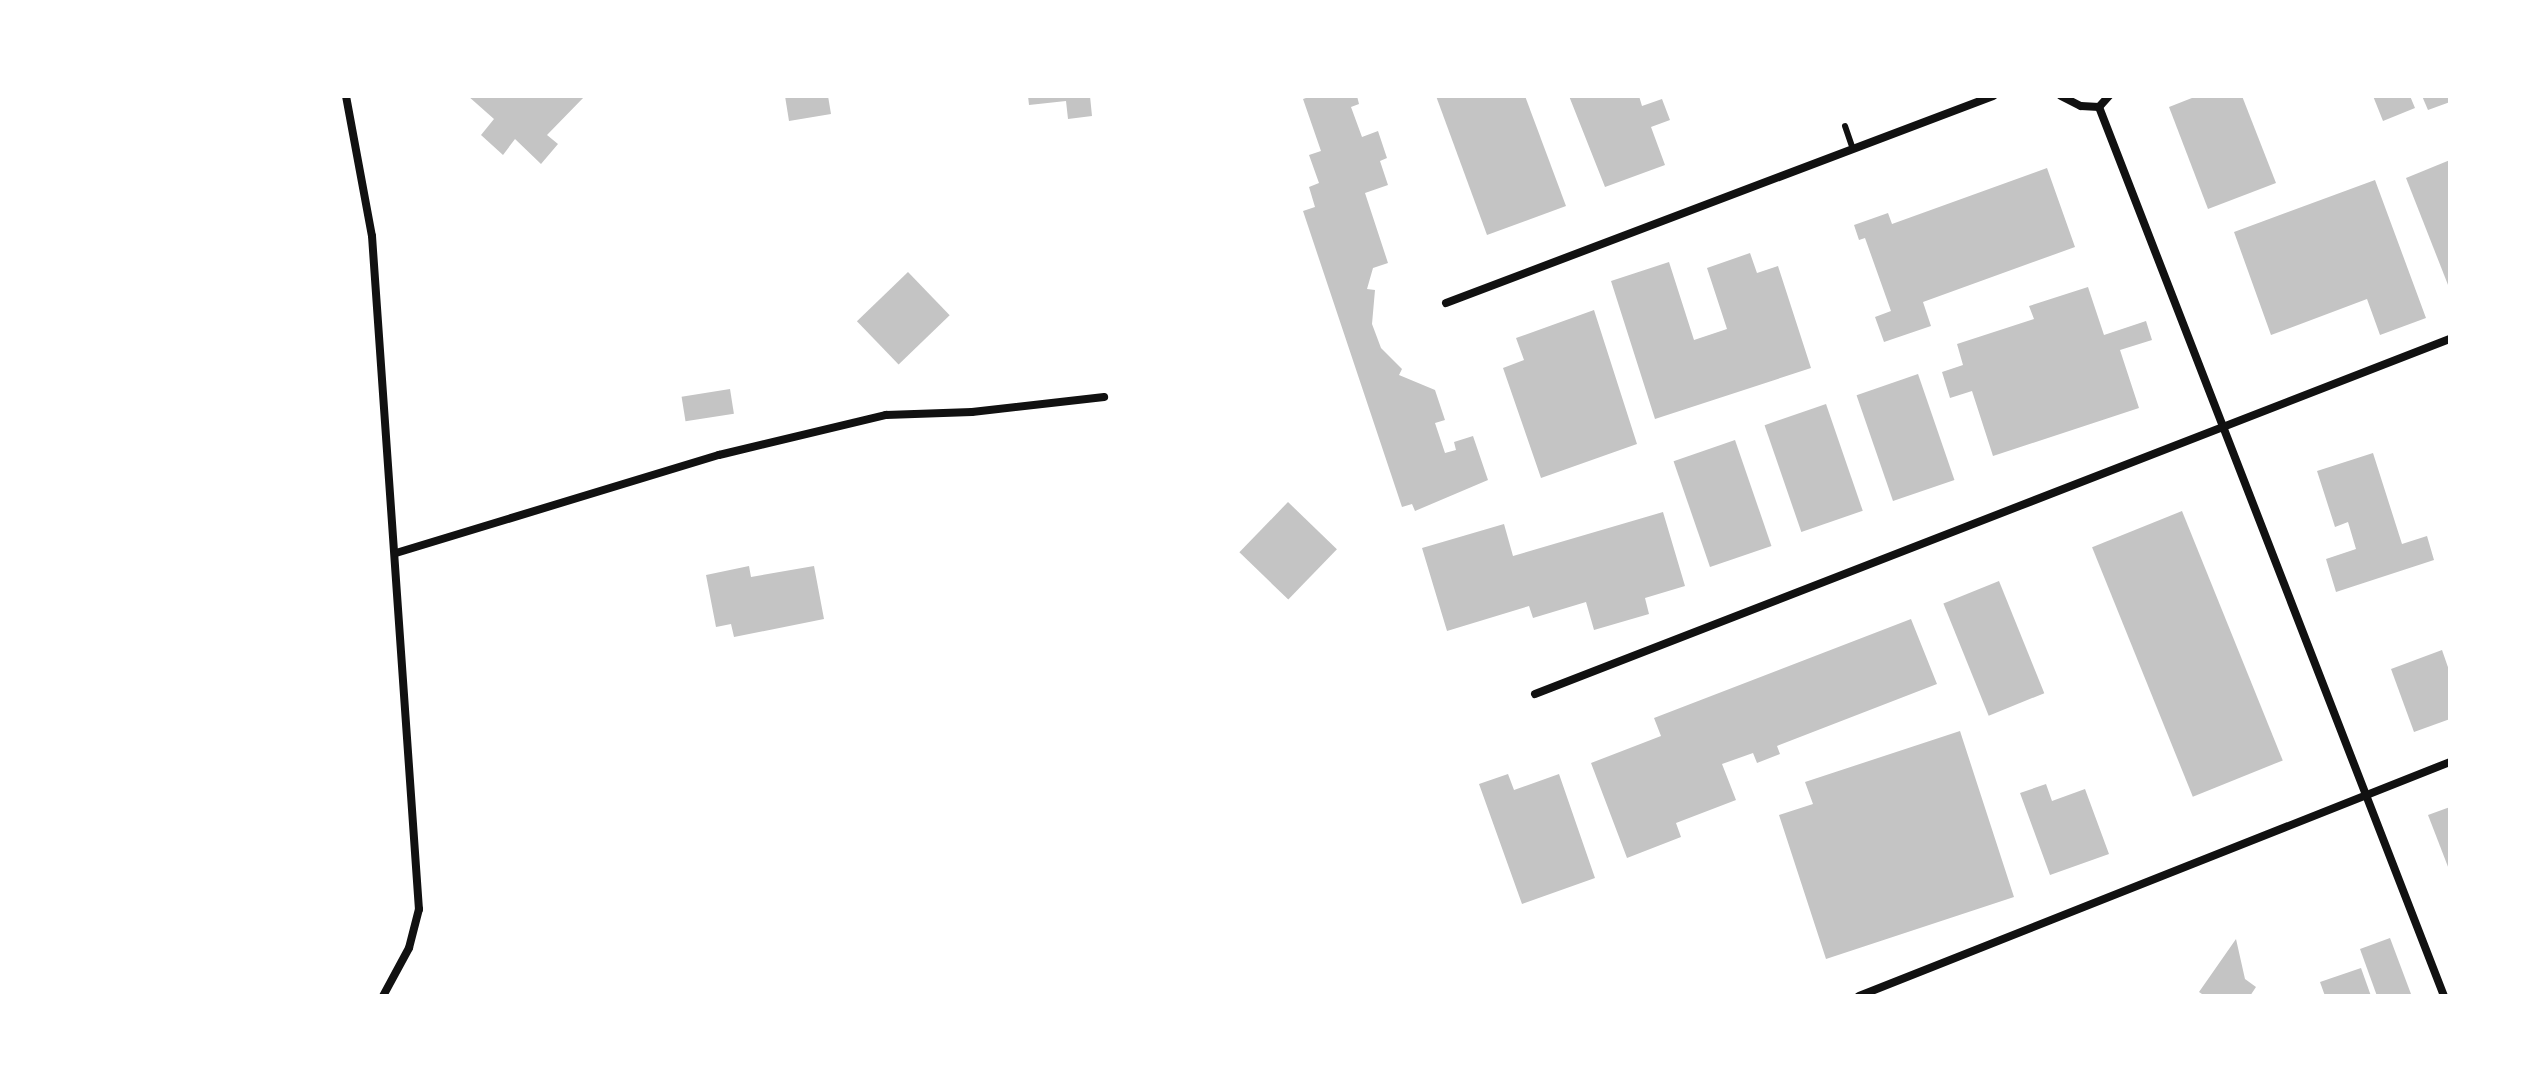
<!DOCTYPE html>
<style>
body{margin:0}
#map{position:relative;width:2546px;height:1092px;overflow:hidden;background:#fff;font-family:"Space Grotesk",sans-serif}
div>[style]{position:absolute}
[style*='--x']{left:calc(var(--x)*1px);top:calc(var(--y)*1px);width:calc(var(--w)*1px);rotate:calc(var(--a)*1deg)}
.building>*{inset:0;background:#c4c4c4;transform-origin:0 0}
.service>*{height:6px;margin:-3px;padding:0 3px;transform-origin:3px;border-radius:3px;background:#111}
.minor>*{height:8px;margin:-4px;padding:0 4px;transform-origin:4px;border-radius:4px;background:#111}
span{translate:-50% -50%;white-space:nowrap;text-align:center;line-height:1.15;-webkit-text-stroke:8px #fff;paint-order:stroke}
.frame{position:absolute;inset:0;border:98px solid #fff;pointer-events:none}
</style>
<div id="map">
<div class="building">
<i style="clip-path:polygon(468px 96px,585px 96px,547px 135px,558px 144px,541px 164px,515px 139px,503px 155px,481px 135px,494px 119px)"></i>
<i style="clip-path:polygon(785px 96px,828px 96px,831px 114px,789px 121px)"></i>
<i style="clip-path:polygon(1028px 96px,1090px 96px,1092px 116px,1068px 119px,1066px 101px,1029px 105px)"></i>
<i style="clip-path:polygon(1312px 96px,1357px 96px,1359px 104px,1351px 107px,1362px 137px,1378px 131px,1387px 158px,1380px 161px,1388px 185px,1365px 193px,1388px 263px,1373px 268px,1367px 289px,1375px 290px,1372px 324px,1381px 348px,1402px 369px,1399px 375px,1435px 390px,1445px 420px,1435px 423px,1445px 453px,1456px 450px,1454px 442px,1473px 436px,1488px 480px,1415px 511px,1412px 504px,1402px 507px,1303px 211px,1315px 207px,1309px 187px,1319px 183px,1309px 155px,1321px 151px,1303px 99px)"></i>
<i style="clip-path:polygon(1436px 96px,1525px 96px,1566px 206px,1487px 235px)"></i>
<i style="clip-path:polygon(1569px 96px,1639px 96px,1642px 106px,1662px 99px,1670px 120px,1651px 127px,1665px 165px,1605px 187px)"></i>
<i style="clip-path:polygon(2197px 96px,2242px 96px,2276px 183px,2208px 209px,2169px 107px)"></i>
<i style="clip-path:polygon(2373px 96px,2410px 96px,2415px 108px,2383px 121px)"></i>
<i style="clip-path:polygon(2422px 96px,2450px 96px,2450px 102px,2428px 110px)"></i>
<i style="clip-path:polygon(2450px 160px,2450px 290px,2406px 178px)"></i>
<i style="clip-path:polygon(2047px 168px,2075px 247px,1923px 302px,1931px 326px,1884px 342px,1875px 317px,1891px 311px,1865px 238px,1859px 240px,1854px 225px,1888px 213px,1892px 224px)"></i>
<i style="clip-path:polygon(2375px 180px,2426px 318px,2380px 335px,2367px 299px,2271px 335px,2234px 232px)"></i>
<i style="clip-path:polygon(1750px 253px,1757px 273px,1778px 266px,1811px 368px,1655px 419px,1611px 281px,1669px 262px,1694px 340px,1727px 329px,1707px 268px)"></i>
<i style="left:908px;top:272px;width:60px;height:71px;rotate:46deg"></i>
<i style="clip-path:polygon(2088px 287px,2104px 335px,2146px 321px,2152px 340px,2120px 350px,2139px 408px,1993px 456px,1972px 391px,1950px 398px,1942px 372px,1963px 365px,1957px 344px,2034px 319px,2029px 306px)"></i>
<i style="clip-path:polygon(1594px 310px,1637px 444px,1541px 478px,1503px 368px,1524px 360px,1516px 338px)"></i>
<i style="left:1918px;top:374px;width:112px;height:65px;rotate:71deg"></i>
<i style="left:730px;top:389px;width:25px;height:49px;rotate:81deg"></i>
<i style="left:1826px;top:404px;width:113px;height:65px;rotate:71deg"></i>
<i style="left:1735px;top:440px;width:112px;height:65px;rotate:71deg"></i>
<i style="clip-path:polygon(2373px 453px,2402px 544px,2427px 536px,2434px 560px,2336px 592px,2326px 559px,2356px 549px,2348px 522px,2335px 527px,2317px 471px)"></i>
<i style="left:1288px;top:502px;width:68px;height:70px;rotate:44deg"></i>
<i style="left:2182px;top:511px;width:269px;height:97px;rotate:68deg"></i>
<i style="clip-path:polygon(1663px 512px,1685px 586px,1645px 598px,1649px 614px,1594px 630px,1586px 602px,1533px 618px,1529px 606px,1447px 631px,1422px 548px,1504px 524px,1513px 556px)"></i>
<i style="clip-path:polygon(749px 566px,751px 577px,814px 566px,824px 619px,734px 637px,731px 624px,716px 627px,706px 575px)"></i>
<i style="left:1999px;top:581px;width:121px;height:60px;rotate:68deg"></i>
<i style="clip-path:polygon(1911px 619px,1937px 684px,1777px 746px,1780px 754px,1757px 763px,1753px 753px,1722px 764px,1736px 800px,1676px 823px,1681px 837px,1627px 858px,1591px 763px,1661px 736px,1654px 718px)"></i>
<i style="clip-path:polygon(2442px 650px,2450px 673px,2450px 719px,2414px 732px,2391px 669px)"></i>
<i style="clip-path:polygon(1960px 731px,2014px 897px,1826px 959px,1779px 815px,1813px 804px,1805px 782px)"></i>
<i style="clip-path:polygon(1508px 774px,1514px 790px,1559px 774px,1595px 878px,1522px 904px,1479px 784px)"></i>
<i style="clip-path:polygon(2046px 784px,2052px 801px,2085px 789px,2109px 854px,2050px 875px,2020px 793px)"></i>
<i style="clip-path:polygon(2450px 807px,2450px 872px,2428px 815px)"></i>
<i style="clip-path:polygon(2390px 938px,2411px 994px,2405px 996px,2377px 996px,2360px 949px)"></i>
<i style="clip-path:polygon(2236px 939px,2245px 979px,2256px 987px,2250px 996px,2205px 996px,2199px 992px)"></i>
<i style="clip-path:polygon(2361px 968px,2371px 996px,2325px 996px,2320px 982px)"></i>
</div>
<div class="service">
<i style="--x:1845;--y:126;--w:24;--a:71"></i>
</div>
<div class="minor">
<i style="--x:346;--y:96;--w:142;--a:79.5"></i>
<i style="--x:372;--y:236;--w:675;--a:86.01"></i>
<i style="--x:419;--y:909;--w:40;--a:104.4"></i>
<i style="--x:409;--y:948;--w:55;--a:118.4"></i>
<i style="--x:2061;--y:96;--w:22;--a:27"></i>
<i style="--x:2081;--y:106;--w:18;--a:3"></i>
<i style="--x:2099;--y:107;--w:15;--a:-48"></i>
<i style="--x:2099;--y:107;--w:954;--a:68.79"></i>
<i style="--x:1446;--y:303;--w:585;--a:-20.73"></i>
<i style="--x:396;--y:553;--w:338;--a:-16.9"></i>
<i style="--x:719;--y:455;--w:172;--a:-13.5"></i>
<i style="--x:886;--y:415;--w:86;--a:-2"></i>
<i style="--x:972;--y:412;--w:133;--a:-6.5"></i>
<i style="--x:1535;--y:694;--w:981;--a:-21.21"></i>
<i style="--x:1859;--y:996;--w:636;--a:-21.6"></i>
</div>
<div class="frame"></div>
</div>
